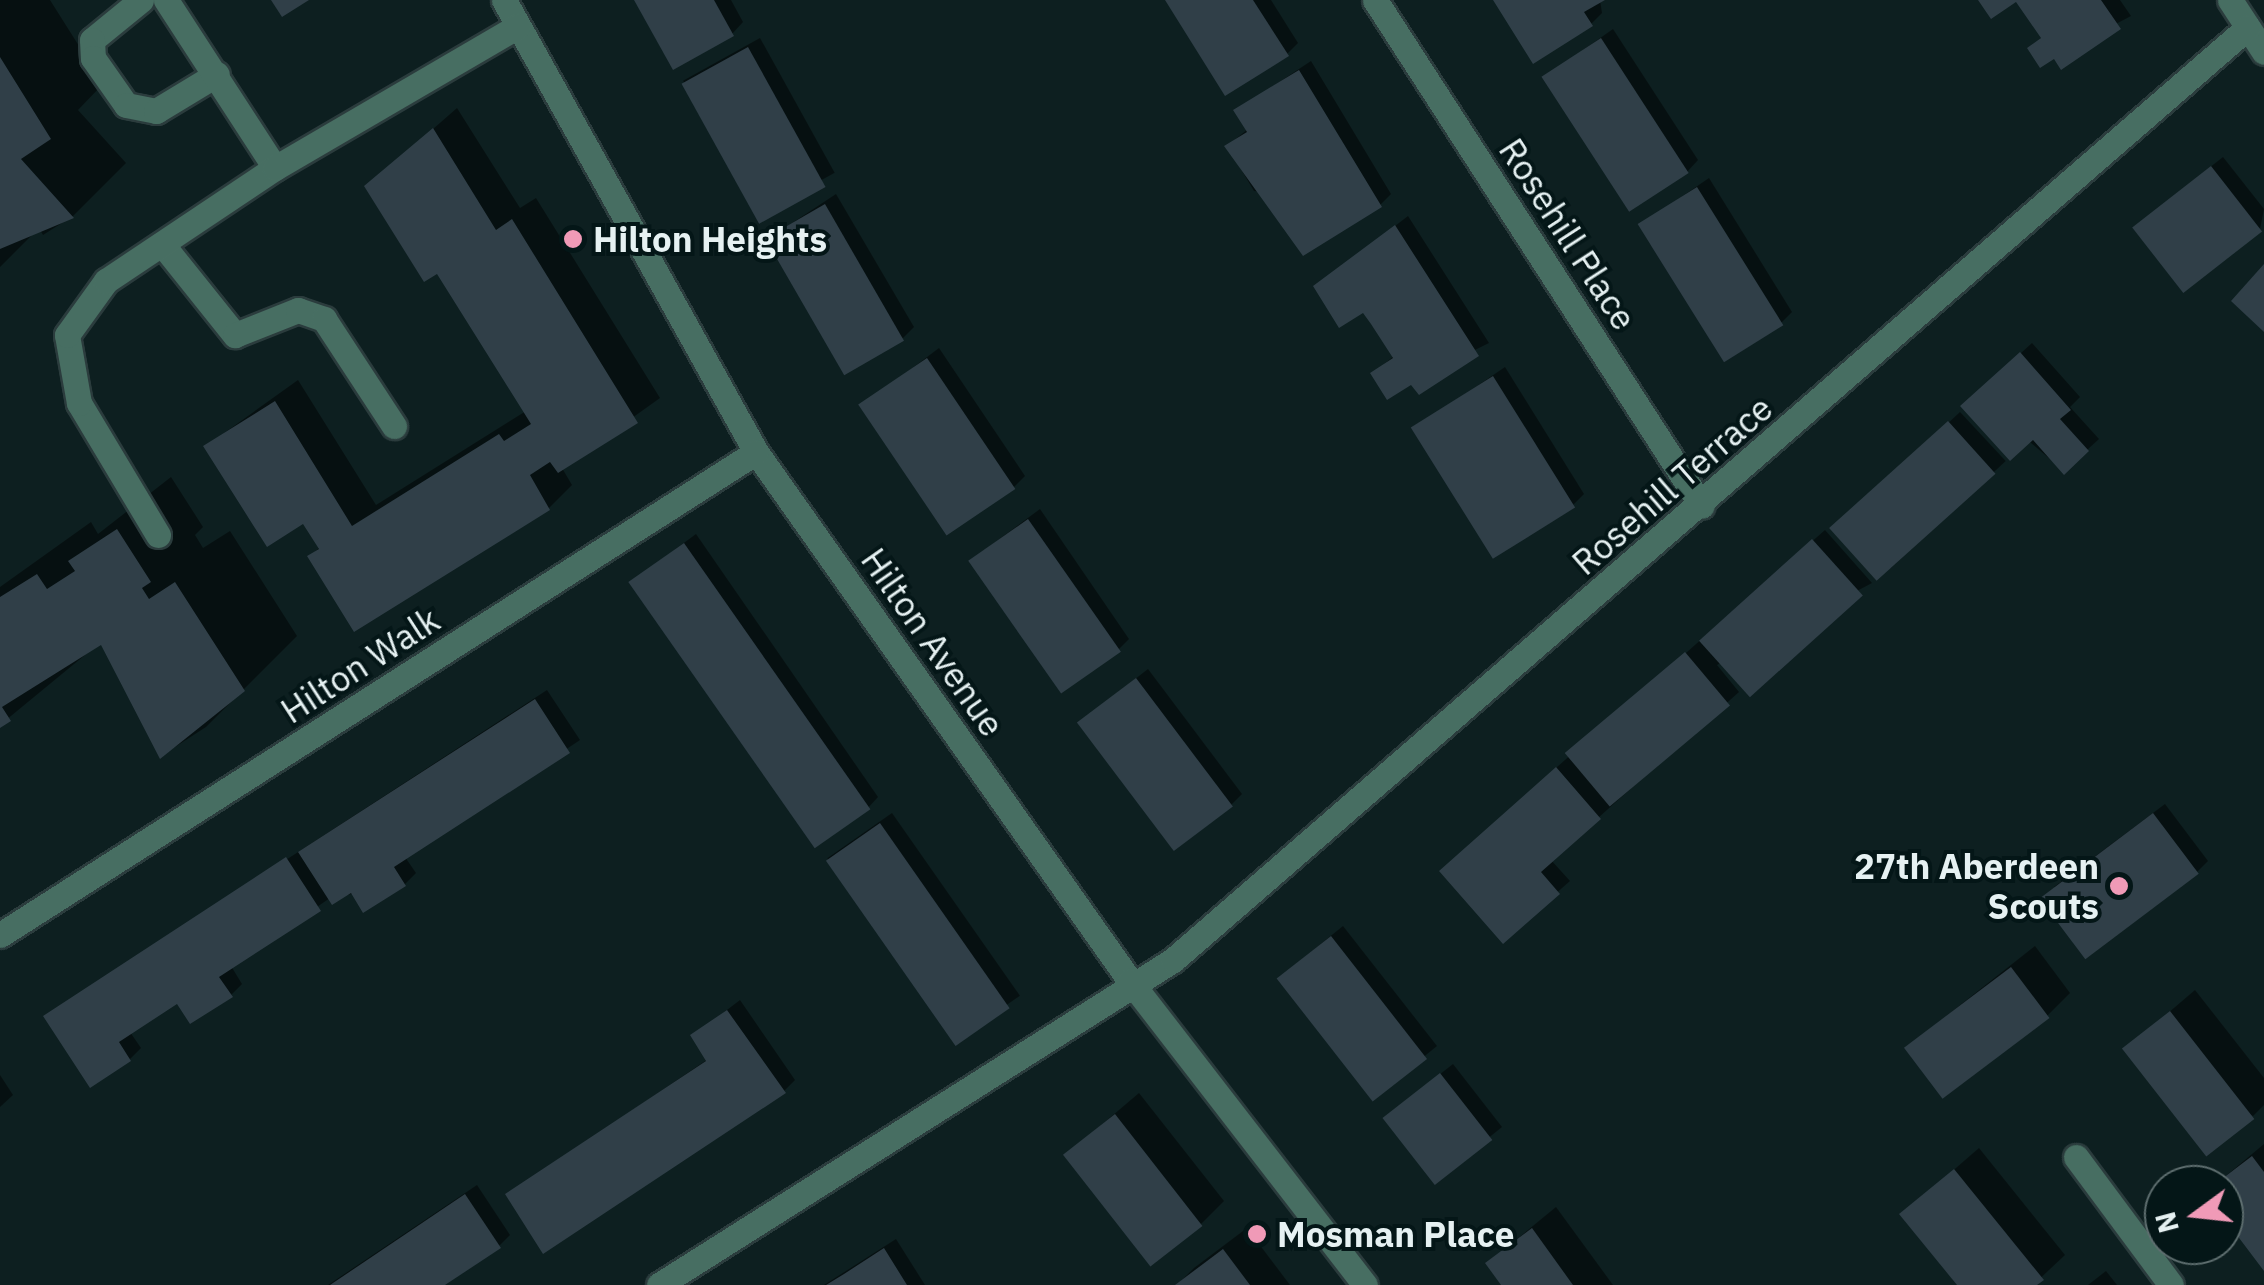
<!DOCTYPE html>
<style>
body{margin:0}
#map{position:relative;width:2264px;height:1285px;overflow:hidden;background:#0d1f20;font-family:"IBM Plex Sans",sans-serif}
div>[style]{position:absolute}
[style*='--x']{left:calc(var(--x)*1px);top:calc(var(--y)*1px);width:calc(var(--w)*1px);rotate:calc(var(--a)*1deg)}
.shadow>*{inset:0;background:#0007;transform-origin:0 0}
.building>*{inset:0;background:#303f48;transform-origin:0 0}
.roads{filter:drop-shadow(2px 0 #2b3c3d) drop-shadow(-2px 0 #2b3c3d) drop-shadow(0 2px #2b3c3d) drop-shadow(0 -2px #2b3c3d)}
.service>*{height:25px;margin:-12.5px;padding:0 12.5px;transform-origin:12.5px;border-radius:12.5px;background:#476e62}
.minor>*{height:25px;margin:-12.5px;padding:0 12.5px;transform-origin:12.5px;border-radius:12.5px;background:#476e62}
.dots>*{width:28px;height:28px;translate:-50% -50%;box-sizing:border-box;border:5px solid #041617;border-radius:50%}
span{translate:-50% -50%;white-space:nowrap;text-align:center;line-height:1.15;-webkit-text-stroke:8px #041617;paint-order:stroke}
.street-label{font-size:35px;color:#e6f1f2}
.poi-label{font-size:35px;color:#e6f1f2;font-weight:700}
.left{translate:0 -50%;text-align:left}
.right{translate:-100% -50%;text-align:right}
.north{position:absolute;left:2144px;top:1165px;width:100px;height:100px;box-sizing:border-box;background:#041617;border:2px solid #5e6e6f;border-radius:50%;rotate:255deg;font-size:28px;font-weight:700;line-height:40px;text-align:center;color:#e6f1f2}
.north::after{content:'';display:block;margin:auto;width:35px;height:45px;background:#f09ab7;clip-path:polygon(50% 0,100% 100%,50% 72%,0 100%)}
</style>
<div id="map">
<div class="shadow">
<i style="clip-path:polygon(0 0,50px 0,103px 84px,78px 110px,126px 163px,73px 216px,43px 235px,39px 228px,0 267px)"></i>
<i style="clip-path:polygon(636px 0,731px 0,743px 22px,732px 34px)"></i>
<i style="clip-path:polygon(1168px 0,1271px 0,1298px 43px,1287px 54px)"></i>
<i style="clip-path:polygon(1496px 0,1600px 0,1602px 13px,1591px 24px)"></i>
<i style="clip-path:polygon(2018px 0,2120px 0,2131px 16px,2055px 56px,2030px 48px,2043px 36px)"></i>
<i style="clip-path:polygon(1613px 29px,1698px 160px,1687px 172px,1545px 77px)"></i>
<i style="left:760px;top:38px;width:154px;height:88px;rotate:61deg"></i>
<i style="clip-path:polygon(1311px 61px,1391px 194px,1380px 205px,1254px 191px,1227px 146px,1248px 129px,1236px 111px)"></i>
<i style="clip-path:polygon(457px 108px,520px 208px,536px 198px,660px 398px,562px 468px,572px 485px,549px 508px,355px 628px,310px 557px,320px 547px,304px 521px,206px 446px,298px 380px,376px 505px,526px 411px,438px 271px,368px 186px)"></i>
<i style="clip-path:polygon(2223px 157px,2264px 209px,2260px 229px,2147px 217px)"></i>
<i style="clip-path:polygon(1709px 178px,1792px 312px,1781px 323px,1642px 224px)"></i>
<i style="clip-path:polygon(836px 194px,914px 327px,903px 338px,768px 239px)"></i>
<i style="clip-path:polygon(1408px 216px,1489px 343px,1412px 381px,1373px 373px,1394px 356px,1364px 309px,1316px 287px)"></i>
<i style="clip-path:polygon(2032px 343px,2080px 397px,2070px 407px,2099px 439px,2064px 471px,1975px 395px)"></i>
<i style="clip-path:polygon(939px 348px,1025px 476px,1014px 487px,862px 406px)"></i>
<i style="clip-path:polygon(1505px 367px,1584px 494px,1573px 505px,1414px 429px)"></i>
<i style="left:1960px;top:412px;width:67px;height:157px;rotate:47deg"></i>
<i style="clip-path:polygon(171px 477px,203px 527px,195px 535px,203px 548px,230px 531px,297px 636px,206px 727px,161px 756px,102px 641px,0 725px,0 587px,91px 522px,98px 534px)"></i>
<i style="clip-path:polygon(1040px 509px,1129px 639px,1118px 650px,971px 560px)"></i>
<i style="clip-path:polygon(1825px 530px,1872px 583px,1717px 665px,1739px 692px,1551px 860px,1570px 881px,1503px 940px,1522px 798px)"></i>
<i style="clip-path:polygon(696px 534px,878px 797px,867px 809px,631px 582px)"></i>
<i style="clip-path:polygon(1148px 669px,1242px 794px,1231px 805px,1080px 722px)"></i>
<i style="clip-path:polygon(547px 690px,580px 740px,405px 857px,416px 873px,405px 884px,330px 898px,231px 966px,242px 984px,231px 995px,177px 1001px,130px 1032px,141px 1048px,130px 1059px,46px 1016px)"></i>
<i style="clip-path:polygon(2165px 804px,2208px 861px,2197px 872px,2054px 887px)"></i>
<i style="left:892px;top:813px;width:223px;height:79px;rotate:55deg"></i>
<i style="clip-path:polygon(1343px 926px,1437px 1046px,1373px 1098px,1291px 968px)"></i>
<i style="clip-path:polygon(2035px 946px,2070px 993px,2047px 1016px,1907px 1047px)"></i>
<i style="clip-path:polygon(2195px 990px,2264px 1078px,2264px 1105px,2253px 1116px,2126px 1049px)"></i>
<i style="clip-path:polygon(740px 1000px,795px 1080px,784px 1091px,508px 1195px,708px 1059px,693px 1036px)"></i>
<i style="clip-path:polygon(1453px 1064px,1502px 1127px,1435px 1181px,1397px 1108px)"></i>
<i style="clip-path:polygon(0 1075px,13px 1095px,0 1107px)"></i>
<i style="clip-path:polygon(1139px 1093px,1224px 1201px,1201px 1224px,1066px 1155px)"></i>
<i style="clip-path:polygon(2264px 1144px,2264px 1267px,2224px 1214px,2224px 1185px,2215px 1185px)"></i>
<i style="clip-path:polygon(1979px 1148px,2065px 1255px,2033px 1285px,1960px 1285px,1903px 1214px)"></i>
<i style="clip-path:polygon(477px 1185px,510px 1235px,499px 1246px,441px 1285px,328px 1285px)"></i>
<i style="clip-path:polygon(1556px 1207px,1613px 1285px,1504px 1285px,1488px 1263px)"></i>
<i style="clip-path:polygon(1247px 1228px,1290px 1285px,1177px 1285px,1194px 1268px)"></i>
<i style="clip-path:polygon(896px 1239px,925px 1285px,824px 1285px)"></i>
<i style="clip-path:polygon(2106px 1271px,2117px 1285px,2088px 1285px)"></i>
</div>
<div class="building">
<i style="clip-path:polygon(271px 0,309px 0,282px 17px)"></i>
<i style="clip-path:polygon(634px 0,714px 0,734px 36px,673px 70px)"></i>
<i style="clip-path:polygon(1165px 0,1253px 0,1289px 56px,1225px 96px)"></i>
<i style="clip-path:polygon(1493px 0,1605px 0,1584px 12px,1593px 26px,1533px 64px)"></i>
<i style="clip-path:polygon(1978px 0,2101px 0,2121px 29px,2061px 70px,2054px 59px,2040px 68px,2027px 48px,2041px 38px,2016px 2px,1991px 19px)"></i>
<i style="left:1601px;top:38px;width:161px;height:71px;rotate:57deg"></i>
<i style="left:748px;top:47px;width:160px;height:76px;rotate:61deg"></i>
<i style="clip-path:polygon(0 57px,51px 139px,21px 159px,74px 218px,0 249px)"></i>
<i style="clip-path:polygon(1299px 70px,1382px 207px,1303px 256px,1224px 146px,1247px 132px,1233px 110px)"></i>
<i style="clip-path:polygon(433px 128px,496px 230px,512px 219px,638px 423px,558px 473px,550px 462px,530px 475px,550px 510px,354px 632px,307px 556px,319px 549px,303px 524px,267px 547px,203px 446px,275px 401px,352px 526px,499px 434px,504px 441px,531px 424px,437px 274px,424px 282px,364px 186px)"></i>
<i style="left:2211px;top:166px;width:83px;height:100px;rotate:52deg"></i>
<i style="left:1697px;top:187px;width:163px;height:70px;rotate:58deg"></i>
<i style="left:825px;top:204px;width:158px;height:69px;rotate:60deg"></i>
<i style="clip-path:polygon(1395px 225px,1479px 356px,1419px 395px,1411px 385px,1387px 400px,1370px 373px,1393px 358px,1371px 324px,1363px 313px,1339px 328px,1313px 286px)"></i>
<i style="clip-path:polygon(2264px 264px,2264px 332px,2231px 301px)"></i>
<i style="clip-path:polygon(2020px 352px,2071px 410px,2060px 419px,2089px 451px,2064px 475px,2033px 440px,2010px 461px,1960px 406px)"></i>
<i style="left:927px;top:358px;width:158px;height:83px;rotate:56deg"></i>
<i style="left:1493px;top:376px;width:155px;height:97px;rotate:58deg"></i>
<i style="left:1948px;top:421px;width:71px;height:160px;rotate:48deg"></i>
<i style="left:1028px;top:519px;width:162px;height:73px;rotate:55deg"></i>
<i style="clip-path:polygon(117px 529px,151px 582px,142px 588px,149px 599px,175px 582px,245px 691px,160px 759px,101px 645px,2px 707px,11px 721px,0 728px,0 597px,37px 574px,47px 589px,75px 571px,68px 561px)"></i>
<i style="left:1812px;top:539px;width:76px;height:152px;rotate:48deg"></i>
<i style="left:684px;top:543px;width:325px;height:68px;rotate:55deg"></i>
<i style="left:1685px;top:652px;width:70px;height:157px;rotate:50deg"></i>
<i style="left:1136px;top:678px;width:161px;height:74px;rotate:53deg"></i>
<i style="clip-path:polygon(535px 699px,570px 753px,394px 867px,406px 886px,363px 913px,351px 893px,332px 905px,298px 852px)"></i>
<i style="clip-path:polygon(1556px 767px,1601px 819px,1541px 872px,1560px 894px,1503px 944px,1439px 871px)"></i>
<i style="left:2153px;top:813px;width:76px;height:142px;rotate:53deg"></i>
<i style="left:880px;top:823px;width:226px;height:66px;rotate:55deg"></i>
<i style="clip-path:polygon(286px 857px,321px 911px,219px 977px,233px 997px,190px 1024px,177px 1004px,119px 1042px,131px 1061px,90px 1088px,43px 1016px)"></i>
<i style="left:1331px;top:936px;width:156px;height:69px;rotate:52deg"></i>
<i style="left:2011px;top:967px;width:64px;height:134px;rotate:53deg"></i>
<i style="clip-path:polygon(727px 1010px,786px 1093px,543px 1254px,505px 1194px,706px 1061px,690px 1035px)"></i>
<i style="left:2170px;top:1011px;width:137px;height:61px;rotate:52deg"></i>
<i style="left:1440px;top:1073px;width:85px;height:73px;rotate:52deg"></i>
<i style="left:1115px;top:1114px;width:142px;height:66px;rotate:52deg"></i>
<i style="clip-path:polygon(2252px 1156px,2264px 1172px,2264px 1271px,2224px 1218px,2224px 1185px,2214px 1185px)"></i>
<i style="clip-path:polygon(1954px 1169px,2044px 1280px,2037px 1285px,1957px 1285px,1899px 1214px)"></i>
<i style="clip-path:polygon(465px 1194px,501px 1248px,445px 1285px,330px 1285px)"></i>
<i style="clip-path:polygon(1532px 1228px,1573px 1285px,1501px 1285px,1485px 1263px)"></i>
<i style="clip-path:polygon(884px 1248px,907px 1285px,826px 1285px,844px 1274px)"></i>
<i style="clip-path:polygon(1223px 1249px,1250px 1285px,1175px 1285px)"></i>
</div>
<div class="roads">
<div class="service">
<i style="--x:141;--y:0;--w:63;--a:140.8"></i>
<i style="--x:92;--y:40;--w:18;--a:87"></i>
<i style="--x:93;--y:58;--w:57;--a:54.9"></i>
<i style="--x:126;--y:105;--w:31;--a:11"></i>
<i style="--x:156;--y:111;--w:71;--a:-31.2"></i>
<i style="--x:166;--y:0;--w:200;--a:57"></i>
<i style="--x:162;--y:244;--w:117;--a:51.3"></i>
<i style="--x:235;--y:335;--w:68;--a:-21.6"></i>
<i style="--x:298;--y:310;--w:28;--a:19"></i>
<i style="--x:324;--y:319;--w:128;--a:56.8"></i>
</div>
<div class="minor">
<i style="--x:504;--y:0;--w:518;--a:60.86"></i>
<i style="--x:756;--y:452;--w:648;--a:54.74"></i>
<i style="--x:1130;--y:981;--w:384;--a:52.3"></i>
<i style="--x:1375;--y:0;--w:602;--a:57.13"></i>
<i style="--x:2230;--y:0;--w:62;--a:56.8"></i>
<i style="--x:158;--y:535;--w:154;--a:-120.9"></i>
<i style="--x:79;--y:403;--w:69;--a:-100"></i>
<i style="--x:67;--y:335;--w:67;--a:-54.2"></i>
<i style="--x:106;--y:281;--w:203;--a:-33.8"></i>
<i style="--x:275;--y:168;--w:281;--a:-30.3"></i>
<i style="--x:0;--y:935;--w:897;--a:-32.57"></i>
<i style="--x:2076;--y:1157;--w:159;--a:53.4"></i>
<i style="--x:659;--y:1285;--w:608;--a:-32.3"></i>
<i style="--x:1173;--y:960;--w:1423;--a:-40.95"></i>
</div>
</div>
<div class="dots">
<i style="left:573px;top:239px;background:#f09ab7"></i>
<i style="left:2119px;top:886px;background:#f09ab7"></i>
<i style="left:1257px;top:1234px;background:#f09ab7"></i>
</div>
<div class="street-label">
<span style="left:1568px;top:234px;rotate:57deg">Rosehill Place</span>
<span style="left:1672px;top:485px;rotate:-41deg">Rosehill Terrace</span>
<span style="left:933px;top:642px;rotate:55deg">Hilton Avenue</span>
<span style="left:360px;top:665px;rotate:-33deg">Hilton Walk</span>
</div>
<div class="poi-label">
<span class="left" style="left:593px;top:239px">Hilton Heights</span>
<span class="right" style="left:2099px;top:886px">27th Aberdeen<br>Scouts</span>
<span class="left" style="left:1277px;top:1234px">Mosman Place</span>
</div>
<div class="north">N</div>
</div>
